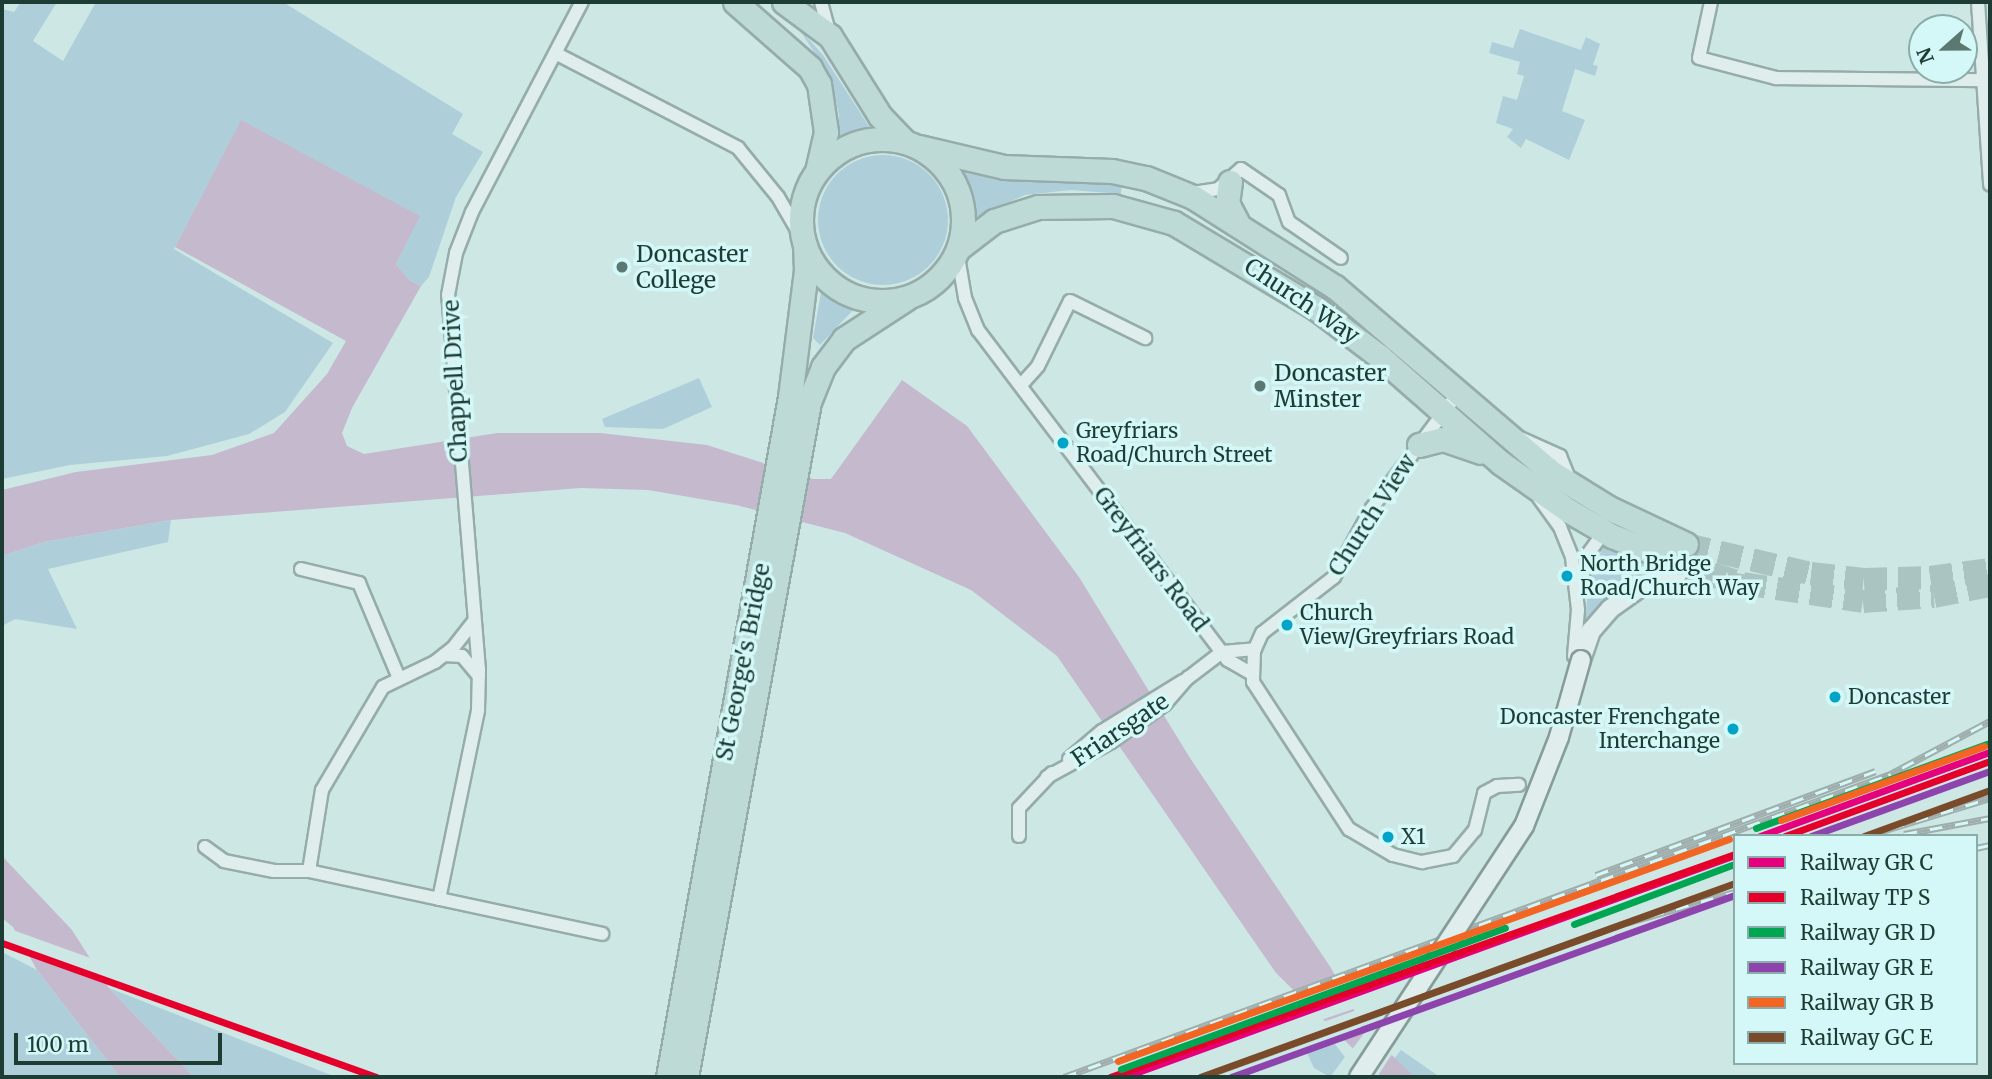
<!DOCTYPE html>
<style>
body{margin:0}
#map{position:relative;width:1992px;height:1079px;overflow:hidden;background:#cde7e5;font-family:Merriweather,serif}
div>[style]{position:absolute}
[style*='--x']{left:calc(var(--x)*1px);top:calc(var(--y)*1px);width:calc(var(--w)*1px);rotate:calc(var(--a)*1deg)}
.green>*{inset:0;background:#aecfda}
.round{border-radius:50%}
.water>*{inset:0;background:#c5b9ce}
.pier>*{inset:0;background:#cde7e5}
.secondary-tunnel>*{height:18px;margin-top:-9px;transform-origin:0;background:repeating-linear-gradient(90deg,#aac5c1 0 18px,transparent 0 27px)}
.highway-tunnel>*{height:23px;margin-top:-11.5px;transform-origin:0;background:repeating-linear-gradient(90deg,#aac5c1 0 23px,transparent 0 34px)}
.roads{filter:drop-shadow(2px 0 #96aca9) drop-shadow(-2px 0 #96aca9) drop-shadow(0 2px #96aca9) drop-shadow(0 -2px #96aca9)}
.street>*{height:12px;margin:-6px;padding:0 6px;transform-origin:6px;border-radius:6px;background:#dfeeed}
.secondary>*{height:18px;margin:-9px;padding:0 9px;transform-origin:9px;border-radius:9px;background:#dfeeed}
.highway>*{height:23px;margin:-11.5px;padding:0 11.5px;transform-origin:11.5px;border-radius:11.5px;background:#bddad6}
.highway>.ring{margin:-11.5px;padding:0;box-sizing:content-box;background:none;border:23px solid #bddad6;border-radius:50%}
.rail>*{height:7px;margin-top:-3.5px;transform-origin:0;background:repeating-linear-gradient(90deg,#d3f8f7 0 13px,#9faeac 0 26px);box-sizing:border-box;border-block:2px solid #9faeac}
.bridges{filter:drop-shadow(2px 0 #869c99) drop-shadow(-2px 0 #869c99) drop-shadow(0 2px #869c99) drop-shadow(0 -2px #869c99)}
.secondary-bridge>*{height:18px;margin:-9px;padding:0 9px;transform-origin:9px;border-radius:9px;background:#dfeeed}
.rail-1>*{height:7px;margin:-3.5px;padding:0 3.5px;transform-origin:3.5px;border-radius:3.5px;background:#e5007d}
.rail-2>*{height:7px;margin:-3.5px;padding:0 3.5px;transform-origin:3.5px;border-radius:3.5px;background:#e4002b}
.rail-3>*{height:7px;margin:-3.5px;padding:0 3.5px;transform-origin:3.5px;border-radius:3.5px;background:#00a651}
.rail-4>*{height:7px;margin:-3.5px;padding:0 3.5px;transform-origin:3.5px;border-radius:3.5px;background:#8e44ad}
.rail-5>*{height:7px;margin:-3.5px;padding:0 3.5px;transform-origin:3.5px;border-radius:3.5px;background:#f26522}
.rail-6>*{height:7px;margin:-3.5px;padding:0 3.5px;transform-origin:3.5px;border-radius:3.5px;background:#7a4b2a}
.dots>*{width:19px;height:19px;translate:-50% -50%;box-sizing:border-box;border:4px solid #d3f8f7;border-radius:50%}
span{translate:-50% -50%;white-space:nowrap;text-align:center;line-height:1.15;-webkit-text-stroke:7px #d3f8f7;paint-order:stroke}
.bus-label{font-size:21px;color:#1d3c33}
.left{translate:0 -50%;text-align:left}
.right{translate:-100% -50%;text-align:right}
.poi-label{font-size:23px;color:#1d3c33}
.street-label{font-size:23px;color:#1d3c33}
.frame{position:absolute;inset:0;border:4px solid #1d3c33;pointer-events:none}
.legend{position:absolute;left:1733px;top:834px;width:245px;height:231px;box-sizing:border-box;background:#d3f8f7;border:2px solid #8aada9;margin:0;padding:9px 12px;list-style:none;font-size:21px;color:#1d3c33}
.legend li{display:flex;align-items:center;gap:14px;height:35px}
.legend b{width:35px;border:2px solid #8aada9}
.north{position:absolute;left:1908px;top:14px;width:70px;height:70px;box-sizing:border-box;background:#d3f8f7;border:2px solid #8aada9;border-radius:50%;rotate:249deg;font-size:19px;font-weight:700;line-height:28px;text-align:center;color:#1d3c33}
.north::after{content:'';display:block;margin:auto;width:24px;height:32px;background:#5b7871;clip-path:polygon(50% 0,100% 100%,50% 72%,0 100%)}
.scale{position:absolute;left:14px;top:1033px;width:208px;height:32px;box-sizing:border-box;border:4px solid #1d3c33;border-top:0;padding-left:9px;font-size:21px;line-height:24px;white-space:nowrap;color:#1d3c33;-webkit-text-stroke:5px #d3f8f7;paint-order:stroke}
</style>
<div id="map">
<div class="green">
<i style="clip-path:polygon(21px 2px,57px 2px,33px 41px,63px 61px,96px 2px,283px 2px,463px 114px,452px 134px,483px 152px,456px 197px,429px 277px,421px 286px,409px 280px,396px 264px,419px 216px,241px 121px,174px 249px,333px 343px,285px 412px,249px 434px,167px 456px,70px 465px,2px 479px,2px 9px,14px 12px)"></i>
<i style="clip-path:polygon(797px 26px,823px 55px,872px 131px,838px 140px,839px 115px,831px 78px)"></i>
<i style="clip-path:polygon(1520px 29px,1581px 50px,1586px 37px,1600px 44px,1593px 65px,1598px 66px,1595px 76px,1575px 69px,1562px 111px,1585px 120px,1569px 160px,1526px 139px,1521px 148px,1507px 137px,1513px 129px,1496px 123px,1503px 96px,1517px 100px,1524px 76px,1517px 74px,1520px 62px,1489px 53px,1492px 42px,1513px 48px)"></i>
<i class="round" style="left:818px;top:155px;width:130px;height:130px"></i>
<i style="clip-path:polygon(962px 172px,1122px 181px,1121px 194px,1071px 190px,1025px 195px,976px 217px)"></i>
<i style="clip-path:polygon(822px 287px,856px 307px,820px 345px,813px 338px)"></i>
<i style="clip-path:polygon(699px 378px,712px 407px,663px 429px,605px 427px,602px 419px)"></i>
<i style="clip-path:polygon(171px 520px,168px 542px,48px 569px,77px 629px,15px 619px,2px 626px,2px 556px,44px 542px)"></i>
<i style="clip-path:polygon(1606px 542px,1664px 567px,1627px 584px,1585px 624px,1589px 577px)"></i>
<i style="clip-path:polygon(2px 952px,37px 970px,120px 1077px,2px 1077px)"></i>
<i style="clip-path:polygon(109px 988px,336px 1077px,194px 1077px)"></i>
<i style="clip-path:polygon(1334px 1043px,1345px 1057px,1330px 1077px,1314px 1068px,1307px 1053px)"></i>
<i style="clip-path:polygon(1401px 1050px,1440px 1077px,1415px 1077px,1393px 1060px)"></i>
</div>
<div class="water">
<i style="clip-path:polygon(241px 120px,420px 216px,396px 264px,409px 280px,421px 286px,352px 408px,342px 433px,347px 446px,364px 454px,497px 433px,600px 433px,707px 445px,813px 479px,831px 479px,902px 380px,967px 426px,1079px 577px,1190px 758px,1331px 968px,1365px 1030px,1415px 1077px,1382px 1077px,1276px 973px,1057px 656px,971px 590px,845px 533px,736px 505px,648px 490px,581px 488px,171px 520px,44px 542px,2px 556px,2px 490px,76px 472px,212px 455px,274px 433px,327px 374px,346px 341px,175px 247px)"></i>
<i style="clip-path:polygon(2px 856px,72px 930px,109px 988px,194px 1077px,120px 1077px,37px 970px,13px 927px,2px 918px)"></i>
</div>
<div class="pier">
<i style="clip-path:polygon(10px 929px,96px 960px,113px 986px,24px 954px)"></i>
<i style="clip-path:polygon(1337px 976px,1346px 990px,1307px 1005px,1294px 991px)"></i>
<i style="clip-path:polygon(1347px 993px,1356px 1008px,1321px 1020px,1309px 1007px)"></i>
<i style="clip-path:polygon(1357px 1010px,1367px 1027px,1338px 1038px,1323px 1022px)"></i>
<i style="clip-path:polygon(1368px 1028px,1392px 1054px,1377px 1077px,1351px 1051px)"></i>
</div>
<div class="secondary-tunnel">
<i style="--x:1677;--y:574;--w:67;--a:7.8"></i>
</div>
<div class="highway-tunnel">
<i style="--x:1686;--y:544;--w:128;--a:13.1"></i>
<i style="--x:1811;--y:573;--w:53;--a:6.5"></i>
<i style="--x:1864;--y:579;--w:66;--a:-1.7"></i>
<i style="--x:1930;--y:577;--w:61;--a:-7.6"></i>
<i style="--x:1680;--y:563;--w:66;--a:17.6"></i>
<i style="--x:1743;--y:583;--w:121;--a:8.5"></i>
<i style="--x:1863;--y:601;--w:71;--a:-4"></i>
<i style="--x:1934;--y:596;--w:57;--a:-11.1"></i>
</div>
<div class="roads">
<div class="street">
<i style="--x:821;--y:2;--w:31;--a:75"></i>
<i style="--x:1711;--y:2;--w:57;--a:102.1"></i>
<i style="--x:1699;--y:58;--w:80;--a:14.6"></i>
<i style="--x:1776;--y:78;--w:205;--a:0.6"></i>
<i style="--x:1978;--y:2;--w:183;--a:86.2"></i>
<i style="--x:557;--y:54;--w:204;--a:27.4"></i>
<i style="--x:738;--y:148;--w:63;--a:50.8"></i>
<i style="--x:778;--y:197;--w:50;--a:59.8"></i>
<i style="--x:1193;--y:193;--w:25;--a:-9"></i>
<i style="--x:1218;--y:189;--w:30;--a:-41"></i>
<i style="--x:1241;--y:169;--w:46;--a:34.4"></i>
<i style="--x:1279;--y:195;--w:29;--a:70"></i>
<i style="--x:1289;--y:222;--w:63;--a:34.7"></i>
<i style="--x:957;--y:251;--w:48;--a:80.3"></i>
<i style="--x:965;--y:298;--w:35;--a:68"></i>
<i style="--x:978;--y:330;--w:414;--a:52.9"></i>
<i style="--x:1228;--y:660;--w:28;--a:30"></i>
<i style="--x:1021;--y:385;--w:25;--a:-48"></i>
<i style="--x:1038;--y:366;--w:72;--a:-63.8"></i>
<i style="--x:1070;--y:301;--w:84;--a:26.3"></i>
<i style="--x:1459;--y:392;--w:145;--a:126.9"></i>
<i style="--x:1372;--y:508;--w:79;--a:118.8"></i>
<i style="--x:1334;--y:577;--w:91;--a:142.1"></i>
<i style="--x:1262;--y:633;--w:20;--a:114"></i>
<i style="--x:1254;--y:651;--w:31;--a:92"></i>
<i style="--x:1253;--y:682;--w:176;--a:56.9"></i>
<i style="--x:1349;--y:829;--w:51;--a:30.6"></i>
<i style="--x:1393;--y:855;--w:30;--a:14"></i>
<i style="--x:1422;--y:862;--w:32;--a:-11"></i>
<i style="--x:1453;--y:856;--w:34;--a:-50"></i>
<i style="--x:1475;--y:830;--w:38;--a:-76"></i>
<i style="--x:1484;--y:793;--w:15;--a:-28"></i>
<i style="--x:1497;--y:786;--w:22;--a:-3"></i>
<i style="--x:1520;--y:438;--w:44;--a:24.2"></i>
<i style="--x:1560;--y:456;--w:31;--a:68"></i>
<i style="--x:1539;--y:498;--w:36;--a:54"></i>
<i style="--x:1560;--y:527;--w:32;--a:68"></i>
<i style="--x:1572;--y:557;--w:53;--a:83.5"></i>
<i style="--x:1578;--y:610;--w:46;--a:95"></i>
<i style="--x:301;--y:569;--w:60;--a:13.6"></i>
<i style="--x:359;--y:583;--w:101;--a:67.2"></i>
<i style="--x:1580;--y:586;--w:33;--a:-76"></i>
<i style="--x:1588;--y:554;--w:27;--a:-54"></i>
<i style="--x:444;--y:655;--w:18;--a:3"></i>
<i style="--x:462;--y:656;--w:26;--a:50"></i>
<i style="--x:1069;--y:759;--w:43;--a:-40.3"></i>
<i style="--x:1102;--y:731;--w:95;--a:-31.7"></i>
<i style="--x:1047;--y:777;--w:73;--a:-28.7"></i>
<i style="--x:1111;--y:742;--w:66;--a:-35.1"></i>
<i style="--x:1165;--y:704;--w:35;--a:-49"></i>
<i style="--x:1188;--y:678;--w:43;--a:-37.4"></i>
<i style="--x:1222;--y:652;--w:33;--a:-5"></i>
<i style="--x:1019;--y:836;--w:28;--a:-90"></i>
<i style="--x:1019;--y:808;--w:48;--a:-46.7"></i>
<i style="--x:205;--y:847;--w:24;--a:36"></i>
<i style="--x:224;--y:861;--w:51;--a:11.3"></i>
<i style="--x:274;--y:871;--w:35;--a:0"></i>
<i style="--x:309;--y:871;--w:300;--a:12.1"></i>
<i style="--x:309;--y:871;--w:82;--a:-80.9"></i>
<i style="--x:322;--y:790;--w:120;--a:-59.4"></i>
<i style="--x:383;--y:687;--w:58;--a:-25.7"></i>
<i style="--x:435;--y:662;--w:23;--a:-38"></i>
<i style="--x:453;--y:648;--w:33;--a:-52"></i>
<i style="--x:439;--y:899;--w:193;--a:-78.3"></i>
<i style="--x:478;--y:710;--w:40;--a:-88.6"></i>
<i style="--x:479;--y:670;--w:376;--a:-94.7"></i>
<i style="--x:448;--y:295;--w:43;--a:-79.2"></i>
<i style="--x:456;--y:253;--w:44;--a:-68.7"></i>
<i style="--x:472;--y:212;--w:237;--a:-62.4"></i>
</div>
<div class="secondary">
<i style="--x:1581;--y:660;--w:31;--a:-71"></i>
<i style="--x:1591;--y:631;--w:29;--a:-49"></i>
<i style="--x:1610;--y:609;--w:43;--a:-35.5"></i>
<i style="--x:1645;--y:584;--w:34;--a:-17"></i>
</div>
<div class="highway">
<i style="--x:735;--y:2;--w:100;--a:41.3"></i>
<i style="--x:810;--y:68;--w:18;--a:61"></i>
<i style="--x:819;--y:84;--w:49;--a:81.7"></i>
<i style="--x:826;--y:132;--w:39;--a:103"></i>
<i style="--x:784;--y:2;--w:57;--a:36.5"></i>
<i style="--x:830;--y:36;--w:94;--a:58"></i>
<i style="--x:880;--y:116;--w:36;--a:46"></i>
<i class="ring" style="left:801px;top:139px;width:139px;height:139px"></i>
<i style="--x:919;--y:147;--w:87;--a:13.2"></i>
<i style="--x:1004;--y:167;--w:108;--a:2.1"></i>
<i style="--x:1112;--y:171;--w:35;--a:12"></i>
<i style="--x:1146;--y:178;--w:51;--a:22"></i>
<i style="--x:1193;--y:197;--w:168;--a:32.4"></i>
<i style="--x:1335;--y:287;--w:284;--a:40.6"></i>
<i style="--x:1551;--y:472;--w:68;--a:31.8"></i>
<i style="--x:1609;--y:508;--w:85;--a:25.1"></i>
<i style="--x:1230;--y:182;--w:21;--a:98"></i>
<i style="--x:1227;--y:203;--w:21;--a:62"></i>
<i style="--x:959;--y:248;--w:44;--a:-37.6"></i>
<i style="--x:994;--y:221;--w:46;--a:-17.7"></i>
<i style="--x:1038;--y:207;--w:75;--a:-0.8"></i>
<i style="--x:1113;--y:206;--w:63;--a:15.6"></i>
<i style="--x:1174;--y:223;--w:167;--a:31"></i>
<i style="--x:1317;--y:309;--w:78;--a:37.2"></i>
<i style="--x:1379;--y:356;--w:162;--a:41.3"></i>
<i style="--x:1501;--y:463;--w:83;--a:35.2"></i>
<i style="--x:1569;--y:511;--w:50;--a:30.2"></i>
<i style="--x:1612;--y:536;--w:73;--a:21.7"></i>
<i style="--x:1419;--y:445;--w:25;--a:-14"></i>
<i style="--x:1443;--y:439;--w:39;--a:19"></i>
<i style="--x:668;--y:1077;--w:691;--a:-79.83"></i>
<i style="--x:790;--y:397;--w:127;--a:-82.8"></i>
<i style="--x:806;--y:271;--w:25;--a:-92"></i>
<i style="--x:686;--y:1077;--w:686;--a:-79.67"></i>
<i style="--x:809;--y:402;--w:38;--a:-68"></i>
<i style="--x:823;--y:367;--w:35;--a:-53"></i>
<i style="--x:844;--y:339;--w:75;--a:-33.1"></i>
</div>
</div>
<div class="rail">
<i style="--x:1879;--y:780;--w:126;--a:-28"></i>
<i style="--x:1904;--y:834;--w:87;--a:-10.5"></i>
<i style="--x:1866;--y:836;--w:130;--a:-17"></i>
<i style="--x:1976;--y:848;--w:14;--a:-12"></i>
<i style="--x:1596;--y:875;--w:298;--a:-20.4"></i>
<i style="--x:1064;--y:1077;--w:878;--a:-20.13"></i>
<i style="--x:1202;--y:1077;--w:451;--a:-20"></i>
<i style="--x:1626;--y:923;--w:113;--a:-15.9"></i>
</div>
<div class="bridges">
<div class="secondary-bridge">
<i style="--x:1359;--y:1077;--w:300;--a:-56.7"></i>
<i style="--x:1524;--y:826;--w:96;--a:-68.5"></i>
<i style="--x:1559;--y:737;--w:80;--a:-74.1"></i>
</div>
</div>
<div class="rail-1">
<i style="--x:1760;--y:836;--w:245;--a:-20.1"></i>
<i style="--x:1124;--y:1077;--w:650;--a:-19.97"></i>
</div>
<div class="rail-2">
<i style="--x:1785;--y:836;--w:218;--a:-20.1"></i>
<i style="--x:2;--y:943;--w:397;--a:19.7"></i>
<i style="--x:1110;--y:1077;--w:664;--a:-19.64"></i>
</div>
<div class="rail-3">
<i style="--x:1756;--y:828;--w:246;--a:-20"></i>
<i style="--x:1574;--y:924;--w:169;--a:-20.5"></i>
<i style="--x:1121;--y:1069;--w:409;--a:-20.2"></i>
</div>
<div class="rail-4">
<i style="--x:1811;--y:836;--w:190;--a:-20"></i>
<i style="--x:1231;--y:1077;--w:536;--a:-19.86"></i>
</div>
<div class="rail-5">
<i style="--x:1781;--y:820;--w:216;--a:-20"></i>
<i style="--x:1118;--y:1061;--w:650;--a:-19.97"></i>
</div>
<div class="rail-6">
<i style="--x:1864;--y:836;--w:134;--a:-20.1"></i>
<i style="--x:1200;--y:1077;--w:569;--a:-19.93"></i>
</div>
<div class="dots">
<i style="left:622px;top:267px;background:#5b7871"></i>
<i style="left:1260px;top:386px;background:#5b7871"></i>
<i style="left:1063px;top:443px;background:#01a4c6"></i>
<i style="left:1567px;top:576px;background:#01a4c6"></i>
<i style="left:1287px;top:625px;background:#01a4c6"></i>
<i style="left:1835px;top:697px;background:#01a4c6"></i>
<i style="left:1733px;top:729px;background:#01a4c6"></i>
<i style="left:1388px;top:837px;background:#01a4c6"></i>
</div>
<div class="bus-label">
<span class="left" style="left:1076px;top:443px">Greyfriars<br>Road/Church Street</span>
<span class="left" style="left:1580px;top:576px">North Bridge<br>Road/Church Way</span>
<span class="left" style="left:1300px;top:625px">Church<br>View/Greyfriars Road</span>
<span class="left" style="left:1848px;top:697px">Doncaster</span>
<span class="right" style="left:1720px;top:729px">Doncaster Frenchgate<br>Interchange</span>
<span class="left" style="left:1401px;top:837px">X1</span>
</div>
<div class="poi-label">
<span class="left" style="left:636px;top:267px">Doncaster<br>College</span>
<span class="left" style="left:1274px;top:386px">Doncaster<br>Minster</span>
</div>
<div class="street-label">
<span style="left:1302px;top:301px;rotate:34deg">Church Way</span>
<span style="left:455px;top:381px;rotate:-93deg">Chappell Drive</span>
<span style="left:1372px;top:515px;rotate:-57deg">Church View</span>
<span style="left:1151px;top:559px;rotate:53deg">Greyfriars Road</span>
<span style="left:743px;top:662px;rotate:-79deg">St George's Bridge</span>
<span style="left:1120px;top:730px;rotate:-34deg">Friarsgate</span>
</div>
<div class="frame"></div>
<ul class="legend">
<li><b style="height:9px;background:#e5007d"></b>Railway GR C</li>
<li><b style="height:9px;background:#e4002b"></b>Railway TP S</li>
<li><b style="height:9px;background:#00a651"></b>Railway GR D</li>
<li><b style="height:9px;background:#8e44ad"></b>Railway GR E</li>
<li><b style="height:9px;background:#f26522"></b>Railway GR B</li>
<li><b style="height:9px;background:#7a4b2a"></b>Railway GC E</li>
</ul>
<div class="north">N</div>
<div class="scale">100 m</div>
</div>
